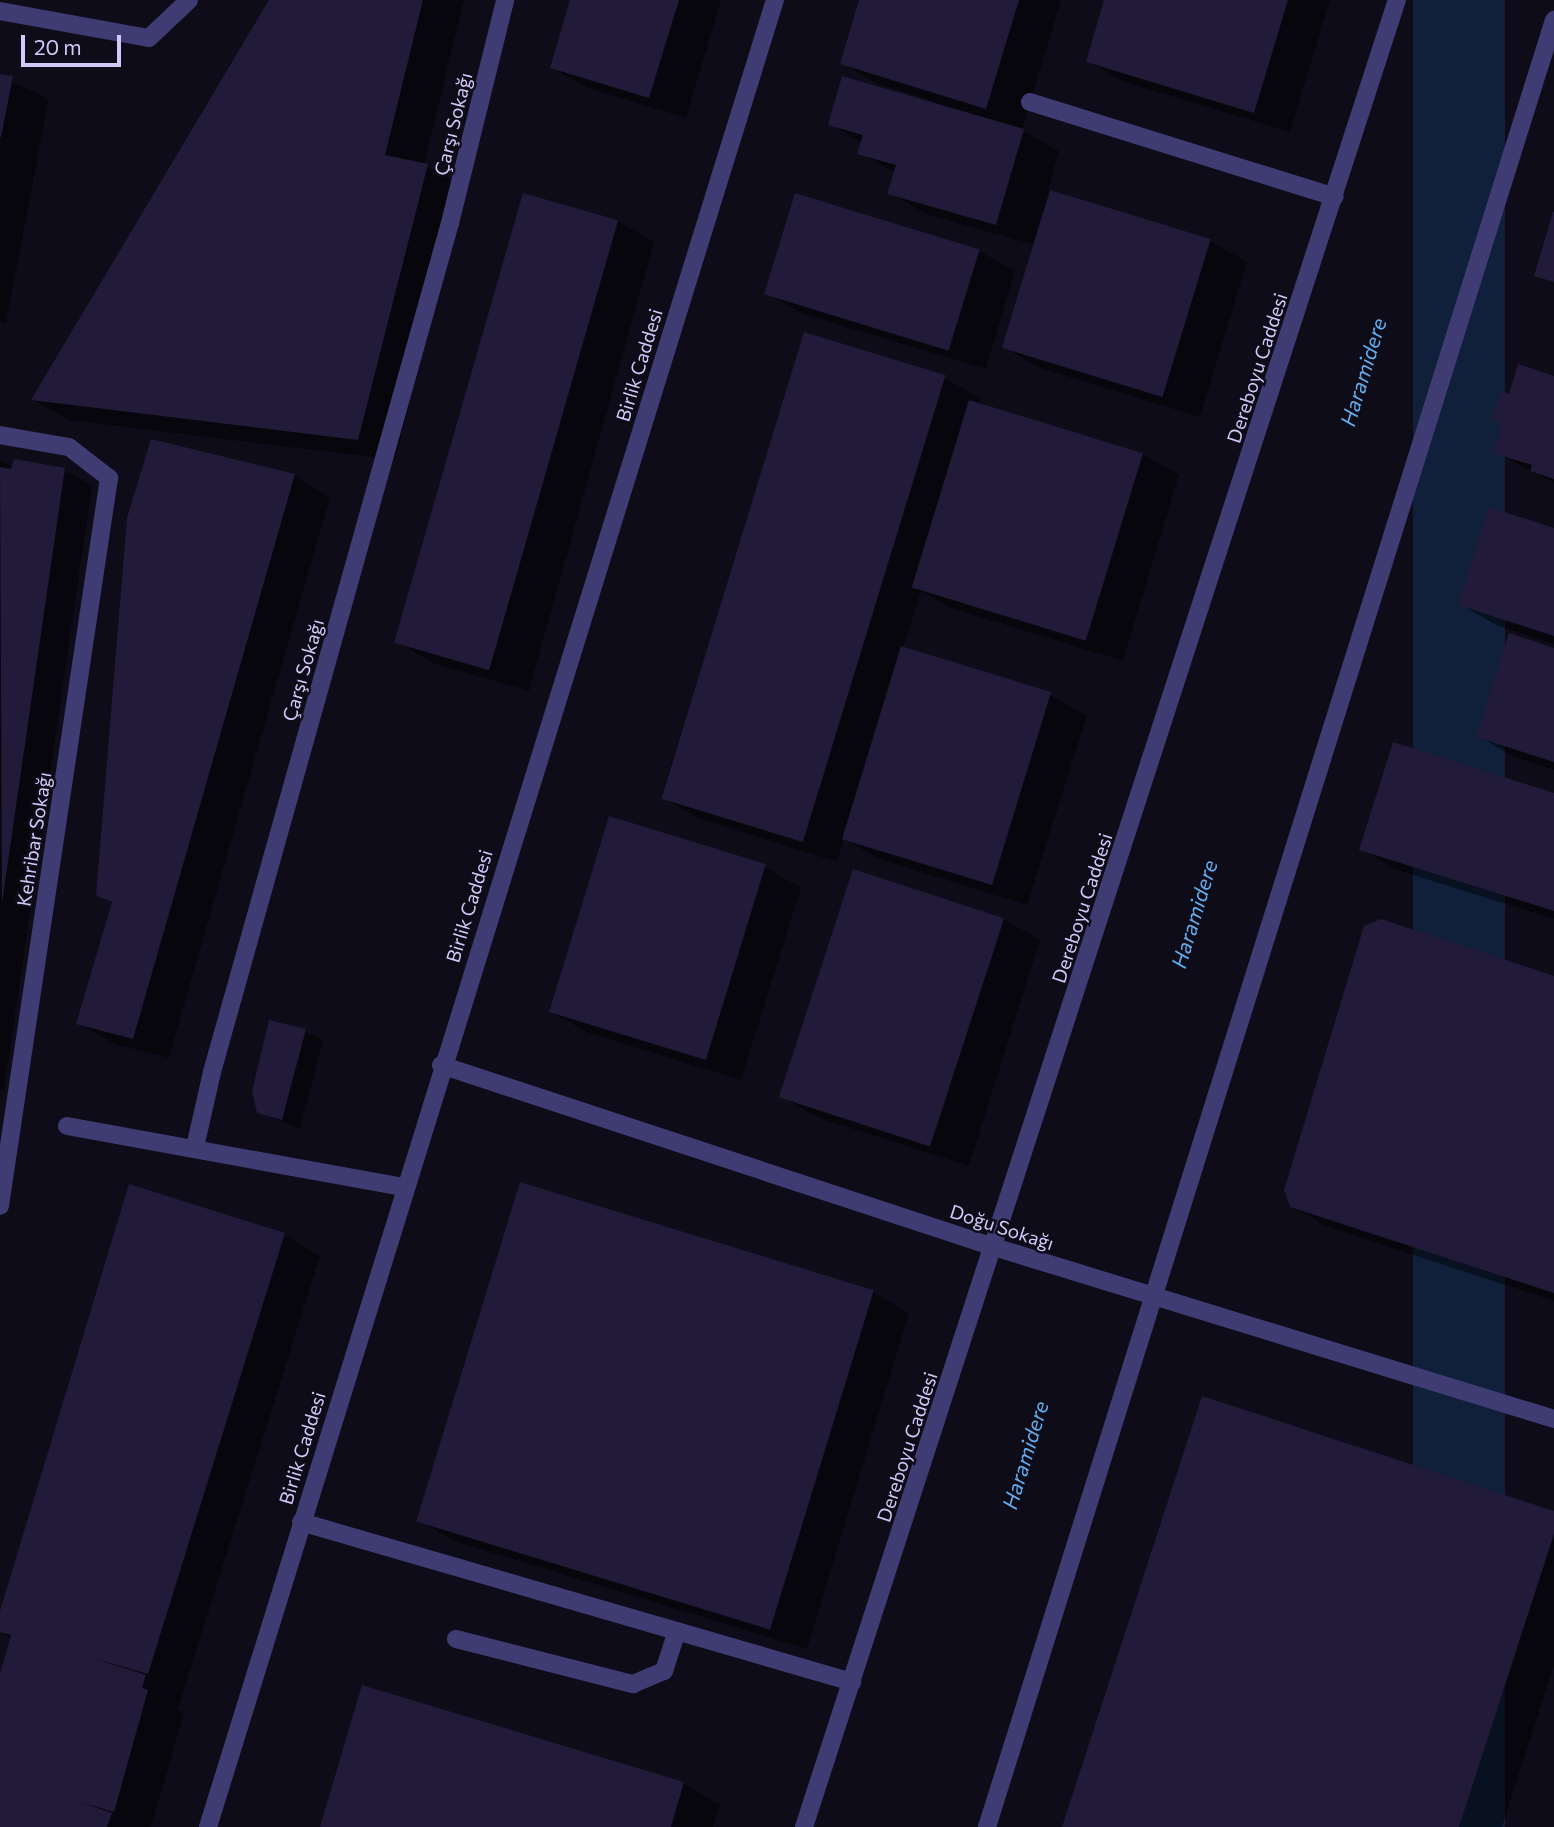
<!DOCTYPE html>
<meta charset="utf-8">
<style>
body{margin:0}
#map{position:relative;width:1554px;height:1827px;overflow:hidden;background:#0f0c19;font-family:Commissioner,sans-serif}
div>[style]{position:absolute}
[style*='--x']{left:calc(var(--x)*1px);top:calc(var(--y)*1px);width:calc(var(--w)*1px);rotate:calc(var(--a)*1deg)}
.water>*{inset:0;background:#10203a;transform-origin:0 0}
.shadow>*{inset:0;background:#0007}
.building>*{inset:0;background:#211a38;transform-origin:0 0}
.minor>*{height:18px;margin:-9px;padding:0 9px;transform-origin:9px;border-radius:9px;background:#3f3c74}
span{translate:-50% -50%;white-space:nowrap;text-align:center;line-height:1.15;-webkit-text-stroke:5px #0f0c19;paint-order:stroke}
.street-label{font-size:19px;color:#d1caf9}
.water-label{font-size:21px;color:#63acee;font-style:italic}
.scale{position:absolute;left:21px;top:35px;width:100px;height:32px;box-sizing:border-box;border:4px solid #d1caf9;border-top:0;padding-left:9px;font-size:21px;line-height:24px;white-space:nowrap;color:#d1caf9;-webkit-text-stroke:5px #0f0c19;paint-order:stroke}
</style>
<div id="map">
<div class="water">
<i style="left:1413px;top:0;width:92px;height:1913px"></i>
</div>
<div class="shadow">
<i style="clip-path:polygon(271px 0,464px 0,424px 165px,463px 187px,395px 460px,69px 420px,33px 400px)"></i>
<i style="clip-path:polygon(572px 0,721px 0,686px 118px,588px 88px,552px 68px)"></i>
<i style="clip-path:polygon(861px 0,1061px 0,1022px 130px,1059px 151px,1048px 191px,1211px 241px,1247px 262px,1200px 417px,1040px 368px,1004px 347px,1035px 245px,926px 214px,890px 193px,895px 173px,860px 153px,862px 143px,830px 124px,933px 101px,878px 84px,842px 63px)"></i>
<i style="clip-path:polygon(1106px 0,1330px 0,1290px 132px,1124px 82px,1088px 61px)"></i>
<i style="clip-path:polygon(0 76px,49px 99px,6px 323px,0 322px)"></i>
<i style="clip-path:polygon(524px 195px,618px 221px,654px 242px,529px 691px,435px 664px,399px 643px)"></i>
<i style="clip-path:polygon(979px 251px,1015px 271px,986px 369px,803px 314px,766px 293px)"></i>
<i style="clip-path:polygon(805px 334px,945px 378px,981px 399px,979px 405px,1143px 454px,1179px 475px,1123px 661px,951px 608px,921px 591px,903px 648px,1050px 695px,1087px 716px,1027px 905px,879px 859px,844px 839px,837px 862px,698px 818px,661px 797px)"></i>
<i style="clip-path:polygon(1554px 377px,1554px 483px,1495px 452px,1503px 425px,1494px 419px,1510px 396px)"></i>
<i style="clip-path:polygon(0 460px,14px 468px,64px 470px,92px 486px,4px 1091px,0 1091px)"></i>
<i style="clip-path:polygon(294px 476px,330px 497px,169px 1058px,114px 1044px,78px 1023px,113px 904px,97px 895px)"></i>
<i style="clip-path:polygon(1554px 530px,1554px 644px,1496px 625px,1460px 604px)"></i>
<i style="clip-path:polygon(1554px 649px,1554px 770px,1514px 757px,1478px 736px)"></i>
<i style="clip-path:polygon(1554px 795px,1554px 919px,1397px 870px,1361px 849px)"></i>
<i style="clip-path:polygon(610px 819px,765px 867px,801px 888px,741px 1080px,586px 1032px,550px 1011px)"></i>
<i style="clip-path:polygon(1004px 919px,1040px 940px,969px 1166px,819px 1118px,783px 1097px)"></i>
<i style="clip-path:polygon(1554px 978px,1554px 1301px,1328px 1227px,1291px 1206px)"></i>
<i style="clip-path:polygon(305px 1031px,323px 1041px,300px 1129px,259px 1112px)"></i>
<i style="clip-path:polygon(284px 1235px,320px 1256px,178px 1709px,184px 1713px,151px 1827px,0 1827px,0 1681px,12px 1639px,0 1632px,0 1618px)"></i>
<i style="clip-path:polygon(873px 1292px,909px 1313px,807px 1649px,454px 1541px,418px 1520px)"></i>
<i style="clip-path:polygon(1554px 1513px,1554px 1665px,1502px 1827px,1064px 1827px)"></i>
<i style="clip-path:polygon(364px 1688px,684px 1784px,720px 1805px,713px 1827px,322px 1827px)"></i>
</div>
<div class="building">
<i style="clip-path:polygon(269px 0,423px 0,385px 155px,428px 164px,358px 440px,31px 400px)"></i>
<i style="clip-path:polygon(570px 0,679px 0,649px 98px,550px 68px)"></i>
<i style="clip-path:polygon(859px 0,1019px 0,986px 109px,840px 64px)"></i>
<i style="clip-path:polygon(1104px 0,1288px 0,1254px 113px,1086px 62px)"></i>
<i style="clip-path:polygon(0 74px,13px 76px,1px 137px,0 137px)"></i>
<i style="clip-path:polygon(842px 76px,1024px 129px,996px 225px,887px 194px,896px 165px,857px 154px,863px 135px,828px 125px)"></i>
<i style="left:1050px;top:190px;width:168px;height:165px;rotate:17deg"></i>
<i style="left:523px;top:193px;width:99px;height:468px;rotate:16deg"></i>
<i style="left:795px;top:193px;width:193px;height:106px;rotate:17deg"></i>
<i style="clip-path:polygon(1553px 212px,1554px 212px,1554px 282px,1534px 276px)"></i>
<i style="left:804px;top:332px;width:148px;height:488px;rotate:17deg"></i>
<i style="clip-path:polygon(1518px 364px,1554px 376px,1554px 479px,1530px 471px,1532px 465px,1493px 453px,1502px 424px,1492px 420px,1500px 391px,1509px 394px)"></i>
<i style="left:969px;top:400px;width:182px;height:196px;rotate:17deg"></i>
<i style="clip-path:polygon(151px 439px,295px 474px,133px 1039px,76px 1024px,112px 902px,96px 896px,127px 518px)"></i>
<i style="clip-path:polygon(14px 459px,65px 468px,2px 903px,0 467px,11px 469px)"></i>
<i style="clip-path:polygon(1489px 507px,1554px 528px,1554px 636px,1458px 605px)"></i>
<i style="clip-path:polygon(1509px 633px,1554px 648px,1554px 762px,1476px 737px)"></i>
<i style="left:901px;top:646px;width:157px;height:202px;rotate:17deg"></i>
<i style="clip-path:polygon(1393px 742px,1554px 793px,1554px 911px,1359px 850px)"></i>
<i style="left:609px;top:816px;width:164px;height:205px;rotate:17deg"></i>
<i style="left:853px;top:869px;width:159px;height:240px;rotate:18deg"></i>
<i style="clip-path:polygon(1381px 919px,1554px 976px,1554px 1293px,1290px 1207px,1284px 1190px,1364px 926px)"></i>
<i style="clip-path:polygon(269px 1020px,306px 1029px,282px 1120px,257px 1113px,252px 1091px)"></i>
<i style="left:520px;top:1182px;width:370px;height:355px;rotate:17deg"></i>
<i style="clip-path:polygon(129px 1184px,285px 1233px,148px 1674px,92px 1658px,146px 1675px,142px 1688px,148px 1690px,114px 1812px,80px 1802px,112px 1813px,107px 1827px,0 1827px,0 1674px,11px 1635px,0 1632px,0 1611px)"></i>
<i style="clip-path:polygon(1202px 1396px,1554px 1511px,1554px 1534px,1459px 1827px,1062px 1827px)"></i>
<i style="clip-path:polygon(362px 1685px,684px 1782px,671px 1827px,320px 1827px)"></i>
</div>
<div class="minor">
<i style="--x:0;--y:11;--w:151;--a:10.3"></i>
<i style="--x:149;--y:38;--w:55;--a:-43.5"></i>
<i style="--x:1030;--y:102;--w:319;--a:17.3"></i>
<i style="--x:0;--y:435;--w:70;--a:9.9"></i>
<i style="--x:69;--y:447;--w:51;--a:37.8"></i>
<i style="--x:109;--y:478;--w:736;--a:98.52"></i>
<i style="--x:441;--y:1065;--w:582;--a:18.22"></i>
<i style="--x:994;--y:1247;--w:586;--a:17.07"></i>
<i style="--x:67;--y:1126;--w:341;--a:10.3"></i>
<i style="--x:195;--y:1147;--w:77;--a:-77.2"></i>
<i style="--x:212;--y:1072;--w:882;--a:-74.34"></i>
<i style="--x:450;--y:223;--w:230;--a:-76.1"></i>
<i style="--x:301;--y:1522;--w:574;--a:16.19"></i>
<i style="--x:456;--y:1639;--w:183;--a:14.3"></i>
<i style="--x:633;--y:1684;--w:34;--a:-23"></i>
<i style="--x:664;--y:1671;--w:42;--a:-72"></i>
<i style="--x:208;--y:1827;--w:1913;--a:-72.76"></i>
<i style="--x:804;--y:1827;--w:1921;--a:-72.02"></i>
<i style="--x:987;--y:1827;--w:1894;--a:-72.58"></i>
</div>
<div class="street-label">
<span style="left:453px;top:124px;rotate:-76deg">Çarşı Sokağı</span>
<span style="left:639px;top:365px;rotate:-73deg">Birlik Caddesi</span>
<span style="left:1257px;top:368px;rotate:-72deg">Dereboyu Caddesi</span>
<span style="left:303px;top:670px;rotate:-74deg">Çarşı Sokağı</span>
<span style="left:34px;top:839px;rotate:-81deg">Kehribar Sokağı</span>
<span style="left:469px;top:906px;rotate:-73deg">Birlik Caddesi</span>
<span style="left:1082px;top:908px;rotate:-72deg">Dereboyu Caddesi</span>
<span style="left:1002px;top:1227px;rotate:18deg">Doğu Sokağı</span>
<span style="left:907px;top:1447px;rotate:-72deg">Dereboyu Caddesi</span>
<span style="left:302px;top:1448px;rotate:-73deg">Birlik Caddesi</span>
</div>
<div class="water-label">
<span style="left:1363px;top:372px;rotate:-73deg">Haramidere</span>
<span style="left:1194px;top:914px;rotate:-73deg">Haramidere</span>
<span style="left:1025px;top:1455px;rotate:-73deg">Haramidere</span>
</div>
<div class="scale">20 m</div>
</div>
